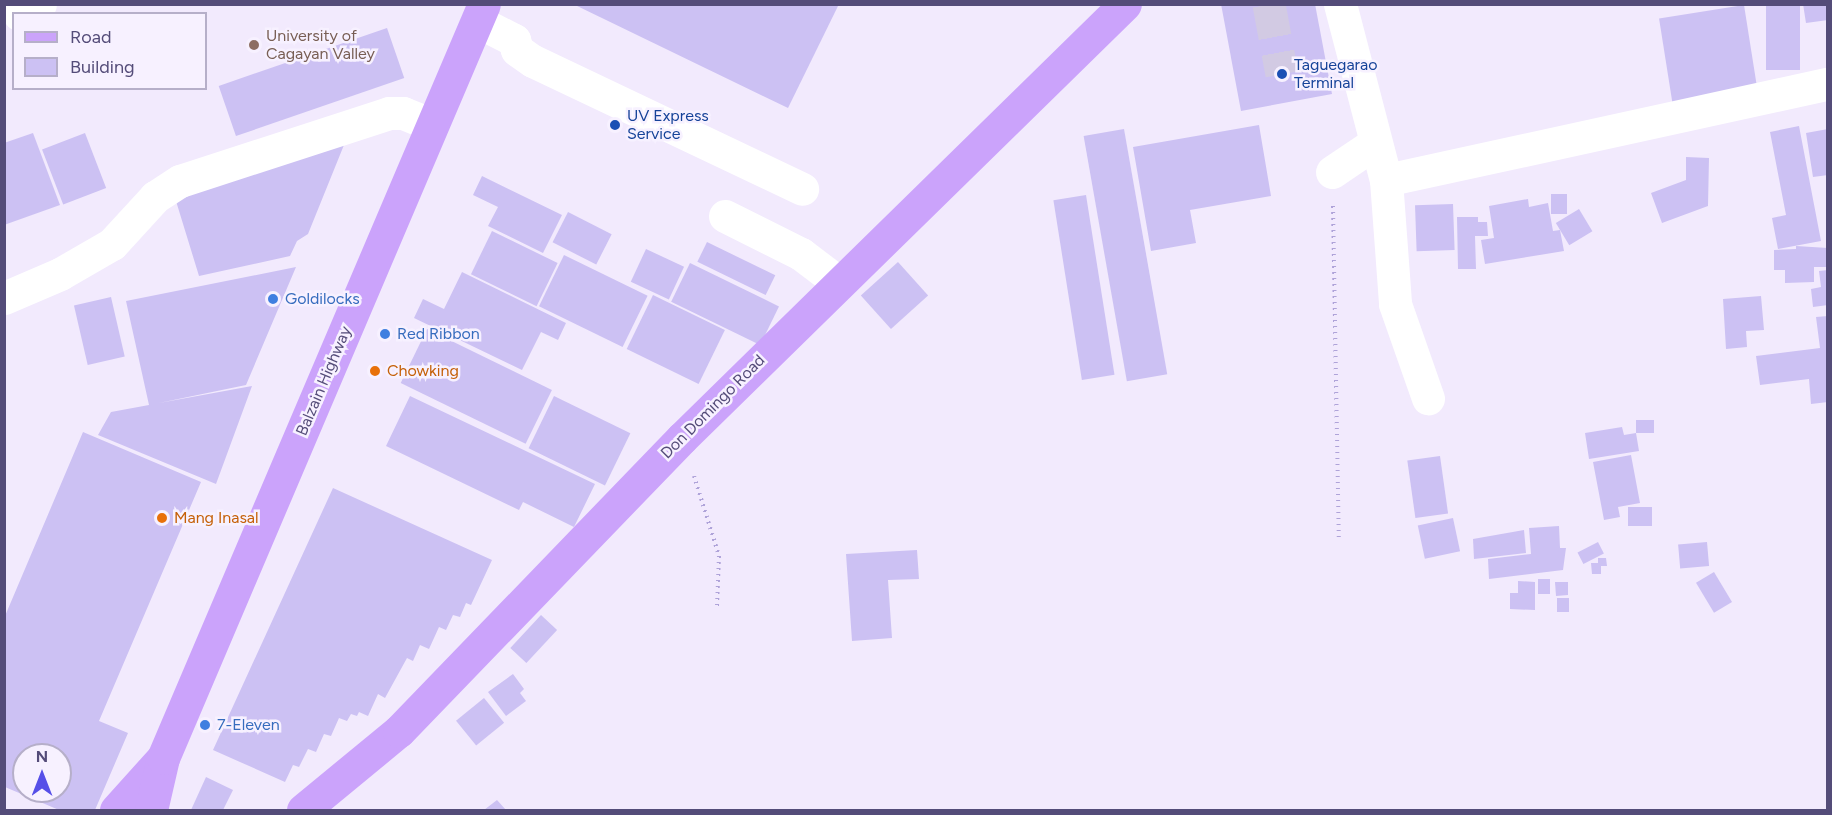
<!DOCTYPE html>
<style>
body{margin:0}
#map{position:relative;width:1832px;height:815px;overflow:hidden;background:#f2eafd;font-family:Figtree,sans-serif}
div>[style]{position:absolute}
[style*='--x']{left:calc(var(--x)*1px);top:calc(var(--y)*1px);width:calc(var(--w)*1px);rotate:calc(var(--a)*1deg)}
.building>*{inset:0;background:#ccc1f3;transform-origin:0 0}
.minor-tunnel>*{height:33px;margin-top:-16.5px;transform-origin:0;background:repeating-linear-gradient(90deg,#d2cae3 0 33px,transparent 0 49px)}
.path>*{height:4px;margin-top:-2px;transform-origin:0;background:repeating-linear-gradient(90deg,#afa3d9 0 1.5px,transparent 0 6px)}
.minor>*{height:33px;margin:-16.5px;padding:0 16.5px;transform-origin:16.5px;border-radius:16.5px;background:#fff}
.major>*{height:33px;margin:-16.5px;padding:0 16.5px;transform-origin:16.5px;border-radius:16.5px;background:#cba3fb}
.dots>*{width:16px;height:16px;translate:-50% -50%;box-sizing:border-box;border:3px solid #f7f1ff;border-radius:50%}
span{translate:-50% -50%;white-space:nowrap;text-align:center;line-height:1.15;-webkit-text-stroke:5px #f7f1ff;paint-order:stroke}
.education-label{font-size:16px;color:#785e54}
.left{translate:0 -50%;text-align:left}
.transit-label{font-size:16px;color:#164399}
.shop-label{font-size:16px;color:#366cbe}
.food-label{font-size:16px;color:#c56008}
.street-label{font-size:16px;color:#544c79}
.frame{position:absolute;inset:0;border:6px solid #544c79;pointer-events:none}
.legend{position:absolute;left:12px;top:12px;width:195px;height:78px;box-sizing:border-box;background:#f7f1ff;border:2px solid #b6afc9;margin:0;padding:8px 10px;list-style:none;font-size:18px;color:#544c79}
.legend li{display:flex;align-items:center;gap:12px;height:30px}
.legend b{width:30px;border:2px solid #b6afc9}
.north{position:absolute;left:12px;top:743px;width:60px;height:60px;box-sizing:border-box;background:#f7f1ff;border:2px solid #b6afc9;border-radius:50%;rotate:0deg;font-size:16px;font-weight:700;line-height:24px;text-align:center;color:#544c79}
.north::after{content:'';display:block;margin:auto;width:21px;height:27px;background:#564fe8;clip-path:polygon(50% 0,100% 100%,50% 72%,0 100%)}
</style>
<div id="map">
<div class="building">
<i style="clip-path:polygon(573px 4px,839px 4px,788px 108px)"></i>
<i style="clip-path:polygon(1221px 4px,1315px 4px,1332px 94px,1241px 111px)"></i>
<i style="left:1766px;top:4px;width:34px;height:66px"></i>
<i style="clip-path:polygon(1803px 4px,1828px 4px,1828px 20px,1806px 23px)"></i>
<i style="left:1744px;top:5px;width:86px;height:86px;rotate:81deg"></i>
<i style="left:387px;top:28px;width:53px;height:178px;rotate:71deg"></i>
<i style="clip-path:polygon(1259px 125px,1271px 196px,1190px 210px,1196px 243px,1151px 251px,1133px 147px)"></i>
<i style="clip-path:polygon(1799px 126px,1821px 241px,1778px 249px,1772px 218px,1786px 215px,1770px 132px)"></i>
<i style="left:1124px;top:129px;width:249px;height:41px;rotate:80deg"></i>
<i style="clip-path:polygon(1828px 129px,1828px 175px,1813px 177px,1806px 133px)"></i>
<i style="clip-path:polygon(33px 133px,60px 205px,4px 225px,4px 143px)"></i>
<i style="left:85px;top:133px;width:59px;height:46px;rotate:69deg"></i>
<i style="clip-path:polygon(346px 140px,308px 234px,297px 241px,290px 256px,199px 276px,172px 188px)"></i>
<i style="clip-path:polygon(1686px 157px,1709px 158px,1708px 206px,1662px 223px,1651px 193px,1686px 180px)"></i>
<i style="clip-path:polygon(482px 176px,562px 215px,543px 253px,488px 226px,498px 207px,473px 195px)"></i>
<i style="left:1551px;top:194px;width:16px;height:20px"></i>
<i style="left:1086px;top:195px;width:182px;height:33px;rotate:81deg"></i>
<i style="clip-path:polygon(1528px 199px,1529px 207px,1548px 203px,1553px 231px,1560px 230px,1564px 251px,1485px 264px,1481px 240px,1494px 238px,1489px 206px)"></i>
<i style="left:1453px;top:204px;width:46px;height:38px;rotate:88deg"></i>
<i style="left:1579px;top:209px;width:26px;height:27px;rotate:59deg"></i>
<i style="left:568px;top:212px;width:49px;height:34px;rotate:27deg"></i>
<i style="clip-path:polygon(1457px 217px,1478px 217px,1478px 222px,1487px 222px,1488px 236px,1475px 236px,1476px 269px,1458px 269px)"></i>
<i style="left:492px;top:231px;width:73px;height:48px;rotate:26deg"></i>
<i style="left:707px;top:242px;width:76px;height:22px;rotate:26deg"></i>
<i style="clip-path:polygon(1796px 246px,1828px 248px,1828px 267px,1814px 267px,1814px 282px,1785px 283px,1785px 270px,1774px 270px,1774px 250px,1796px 249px)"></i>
<i style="left:646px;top:249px;width:42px;height:36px;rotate:25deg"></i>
<i style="left:564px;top:255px;width:93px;height:57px;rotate:26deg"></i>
<i style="left:898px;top:262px;width:45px;height:50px;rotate:48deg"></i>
<i style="left:690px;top:263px;width:99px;height:43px;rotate:26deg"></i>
<i style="clip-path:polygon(296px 267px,246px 385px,159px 403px,252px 386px,216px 484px,98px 435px,111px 412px,149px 405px,126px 301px)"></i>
<i style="clip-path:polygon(1828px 270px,1828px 305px,1813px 307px,1811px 289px,1821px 287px,1819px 271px)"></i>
<i style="clip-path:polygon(462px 272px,566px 323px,558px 340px,541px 332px,522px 370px,414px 318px,423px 299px,444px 309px)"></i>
<i style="left:653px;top:295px;width:80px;height:60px;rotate:26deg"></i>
<i style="clip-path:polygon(1761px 296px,1764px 330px,1746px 331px,1747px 347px,1726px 349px,1723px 299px)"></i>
<i style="left:111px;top:297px;width:61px;height:38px;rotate:77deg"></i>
<i style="clip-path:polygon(1828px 316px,1828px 402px,1811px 404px,1809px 379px,1760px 385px,1756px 356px,1820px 348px,1816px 317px)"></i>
<i style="left:427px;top:329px;width:139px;height:60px;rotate:26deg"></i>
<i style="clip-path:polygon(410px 396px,595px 484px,574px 527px,523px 502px,519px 510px,386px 446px)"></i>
<i style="left:554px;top:396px;width:85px;height:58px;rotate:26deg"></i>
<i style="left:1654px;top:420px;width:13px;height:18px;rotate:90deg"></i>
<i style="clip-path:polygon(1622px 427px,1624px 435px,1636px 433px,1639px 451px,1589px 459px,1585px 433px)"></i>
<i style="clip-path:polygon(evenodd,83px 432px,201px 482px,99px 721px,128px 733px,95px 810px,59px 810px,5px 787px,5px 616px,83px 432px,24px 755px,60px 755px,60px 791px,24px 791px,24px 755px)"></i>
<i style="clip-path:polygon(1631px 455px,1640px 503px,1618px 507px,1620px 517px,1604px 520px,1593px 462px)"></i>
<i style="left:1440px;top:456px;width:58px;height:33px;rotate:82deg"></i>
<i style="clip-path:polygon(333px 488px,492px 560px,471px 605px,466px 603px,460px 617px,453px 615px,446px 630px,439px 627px,429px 649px,420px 645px,413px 661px,407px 658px,385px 698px,378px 694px,368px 716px,359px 712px,357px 716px,351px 714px,347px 721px,339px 718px,331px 736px,324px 734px,316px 752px,308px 749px,299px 767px,293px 765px,285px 782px,213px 750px)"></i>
<i style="left:1628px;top:507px;width:24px;height:19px"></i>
<i style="left:1453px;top:518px;width:34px;height:36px;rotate:78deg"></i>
<i style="clip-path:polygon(1559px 526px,1560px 548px,1566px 548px,1563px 570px,1489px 579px,1488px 559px,1531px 554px,1529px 528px)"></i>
<i style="clip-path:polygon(1524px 530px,1526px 553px,1474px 559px,1473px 539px)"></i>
<i style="left:1598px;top:542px;width:13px;height:23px;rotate:63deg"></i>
<i style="left:1707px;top:542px;width:24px;height:29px;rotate:85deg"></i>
<i style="clip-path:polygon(917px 550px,919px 579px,888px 580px,892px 638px,852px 641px,846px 554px)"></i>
<i style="clip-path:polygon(1598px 558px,1606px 558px,1607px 566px,1601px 566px,1601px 574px,1592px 574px,1591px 563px,1598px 563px)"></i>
<i style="left:1714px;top:572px;width:35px;height:21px;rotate:59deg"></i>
<i style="left:1538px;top:579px;width:12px;height:15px"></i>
<i style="clip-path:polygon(1518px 581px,1535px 582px,1535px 610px,1510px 609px,1510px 593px,1518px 593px)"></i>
<i style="clip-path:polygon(1555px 582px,1568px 582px,1568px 595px,1556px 596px)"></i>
<i style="left:1557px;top:598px;width:12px;height:14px"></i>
<i style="left:541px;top:615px;width:22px;height:45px;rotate:43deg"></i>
<i style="clip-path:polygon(513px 674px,524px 689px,520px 693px,526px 701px,506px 716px,488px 692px)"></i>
<i style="left:484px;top:698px;width:32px;height:36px;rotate:51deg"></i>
<i style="clip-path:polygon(206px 777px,233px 790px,223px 810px,191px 810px)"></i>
<i style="clip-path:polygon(497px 800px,506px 810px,484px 810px)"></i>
</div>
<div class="minor-tunnel">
<i style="--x:1269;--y:4;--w:71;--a:79.5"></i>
</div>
<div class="path">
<i style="--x:1333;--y:206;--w:333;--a:89"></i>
<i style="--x:694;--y:476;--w:84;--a:72.6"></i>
<i style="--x:719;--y:556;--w:50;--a:92.3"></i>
</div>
<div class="minor">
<i style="--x:1340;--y:4;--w:182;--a:75.4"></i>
<i style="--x:1386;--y:180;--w:124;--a:85.8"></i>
<i style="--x:1395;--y:304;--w:100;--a:70.7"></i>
<i style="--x:19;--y:14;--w:23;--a:-25"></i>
<i style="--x:477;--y:21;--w:42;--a:27.2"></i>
<i style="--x:514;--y:40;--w:10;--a:73"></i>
<i style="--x:517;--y:50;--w:19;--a:35"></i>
<i style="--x:533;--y:61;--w:298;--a:25.4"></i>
<i style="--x:1332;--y:172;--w:52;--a:-34"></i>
<i style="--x:1386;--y:180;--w:452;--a:-12.3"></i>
<i style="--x:725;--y:216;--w:85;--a:26.6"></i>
<i style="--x:801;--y:254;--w:46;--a:37.1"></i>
<i style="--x:4;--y:298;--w:61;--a:-23.2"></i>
<i style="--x:60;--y:274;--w:60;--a:-30"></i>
<i style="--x:112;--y:244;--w:64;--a:-47.5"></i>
<i style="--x:155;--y:197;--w:30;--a:-33"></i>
<i style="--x:180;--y:181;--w:220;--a:-18"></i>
<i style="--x:389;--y:113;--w:14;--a:0"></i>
<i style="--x:403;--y:113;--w:31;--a:22"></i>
</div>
<div class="major">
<i style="--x:116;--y:810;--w:69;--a:-48"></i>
<i style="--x:151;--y:810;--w:53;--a:-77"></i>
<i style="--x:163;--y:758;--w:819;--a:-66.94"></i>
<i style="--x:303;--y:810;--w:124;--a:-39.5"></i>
<i style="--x:399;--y:731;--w:407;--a:-46"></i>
<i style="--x:682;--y:438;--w:620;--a:-44.41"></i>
</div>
<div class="dots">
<i style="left:254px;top:45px;background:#8d6e63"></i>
<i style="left:1282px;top:74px;background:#1a4fb4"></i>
<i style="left:615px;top:125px;background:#1a4fb4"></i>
<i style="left:273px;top:299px;background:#3f7fe0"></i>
<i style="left:385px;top:334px;background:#3f7fe0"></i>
<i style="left:375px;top:371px;background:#e8710a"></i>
<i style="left:162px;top:518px;background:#e8710a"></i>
<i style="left:205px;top:725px;background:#3f7fe0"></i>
</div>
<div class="education-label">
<span class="left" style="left:266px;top:45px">University of<br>Cagayan Valley</span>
</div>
<div class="transit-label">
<span class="left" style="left:1294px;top:74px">Taguegarao<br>Terminal</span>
<span class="left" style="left:627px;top:125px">UV Express<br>Service</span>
</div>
<div class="shop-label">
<span class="left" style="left:285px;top:299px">Goldilocks</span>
<span class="left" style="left:397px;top:334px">Red Ribbon</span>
<span class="left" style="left:217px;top:725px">7-Eleven</span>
</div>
<div class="food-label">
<span class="left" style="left:387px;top:371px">Chowking</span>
<span class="left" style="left:174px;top:518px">Mang Inasal</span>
</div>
<div class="street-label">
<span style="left:324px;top:381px;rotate:-67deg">Balzain Highway</span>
<span style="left:713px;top:407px;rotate:-45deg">Don Domingo Road</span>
</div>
<div class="frame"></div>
<ul class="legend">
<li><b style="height:8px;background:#cba3fb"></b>Road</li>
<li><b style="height:16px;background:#ccc1f3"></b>Building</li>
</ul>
<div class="north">N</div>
</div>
